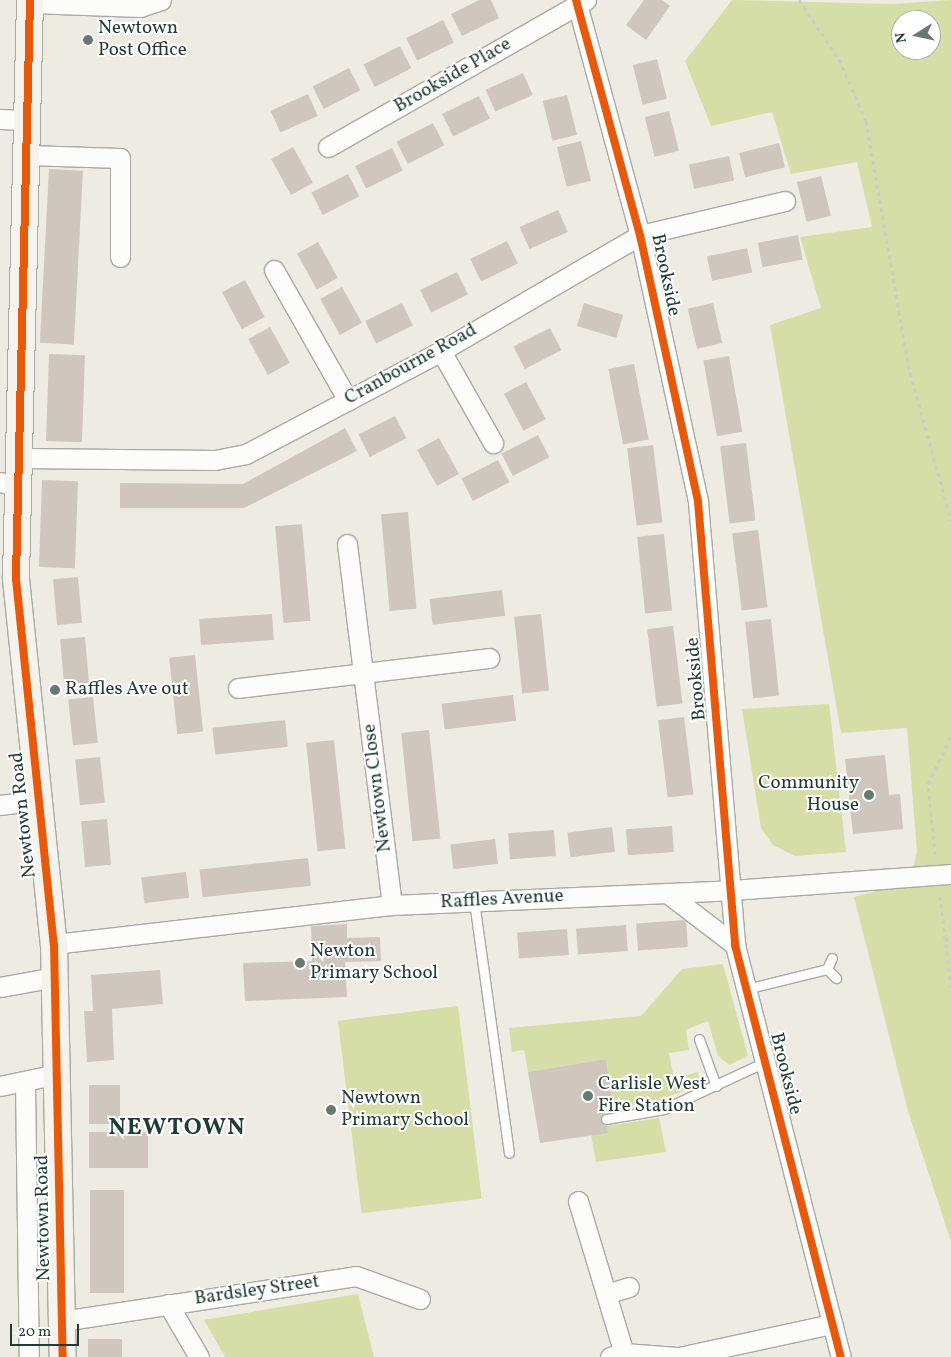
<!DOCTYPE html>
<style>
body{margin:0}
#map{position:relative;width:951px;height:1357px;overflow:hidden;background:#eeece2;font-family:Vollkorn,serif}
div>[style]{position:absolute}
[style*='--x']{left:calc(var(--x)*1px);top:calc(var(--y)*1px);width:calc(var(--w)*1px);rotate:calc(var(--a)*1deg)}
.green>*{inset:0;background:#d5dea6;transform-origin:0 0}
.building>*{inset:0;background:#cfc6bd;transform-origin:0 0}
.path>*{height:3px;margin-top:-1.5px;transform-origin:0;background:repeating-linear-gradient(90deg,#cbcdca 0 4px,transparent 0 8px)}
.roads{filter:drop-shadow(1px 0 #a8aba4) drop-shadow(-1px 0 #a8aba4) drop-shadow(0 1px #a8aba4) drop-shadow(0 -1px #a8aba4)}
.service>*{height:9px;margin:-4.5px;padding:0 4.5px;transform-origin:4.5px;border-radius:4.5px;background:#fcfcfb}
.minor>*{height:19px;margin:-9.5px;padding:0 9.5px;transform-origin:9.5px;border-radius:9.5px;background:#fcfcfb}
.secondary>*{height:26px;margin:-13px;padding:0 13px;transform-origin:13px;border-radius:13px;background:#f6f2ec}
.cycleway>*{height:8px;margin:-4px;padding:0 4px;transform-origin:4px;border-radius:4px;background:#e8590c}
.dots>*{width:14px;height:14px;translate:-50% -50%;box-sizing:border-box;border:2px solid #fff;border-radius:50%}
span{translate:-50% -50%;white-space:nowrap;text-align:center;line-height:1.15;-webkit-text-stroke:4px #fff;paint-order:stroke}
.poi-label{font-size:19px;color:#1f3d34}
.left{translate:0 -50%;text-align:left}
.right{translate:-100% -50%;text-align:right}
.street-label{font-size:19px;color:#1f3d34}
.district-label{font-size:24px;color:#1f3d34;font-weight:700;letter-spacing:1px}
.north{position:absolute;left:891px;top:10px;width:50px;height:50px;box-sizing:border-box;background:#fff;border:1px solid #a5b1ae;border-radius:50%;rotate:260deg;font-size:14px;font-weight:700;line-height:20px;text-align:center;color:#1f3d34}
.north::after{content:'';display:block;margin:auto;width:18px;height:22px;background:#677a71;clip-path:polygon(50% 0,100% 100%,50% 72%,0 100%)}
.scale{position:absolute;left:10px;top:1324px;width:69px;height:22px;box-sizing:border-box;border:2px solid #1f3d34;border-top:0;padding-left:6px;font-size:15px;line-height:18px;white-space:nowrap;color:#1f3d34;-webkit-text-stroke:4px #fff;paint-order:stroke}
</style>
<div id="map">
<div class="green">
<i style="clip-path:polygon(evenodd,732px 0,892px 4px,951px 0,951px 1241px,908px 1111px,854px 897px,909px 882px,917px 852px,907px 728px,841px 733px,770px 325px,821px 308px,800px 237px,872px 227px,857px 162px,791px 174px,772px 112px,711px 126px,685px 61px,732px 0,901px 20px,931px 20px,931px 50px,901px 50px,901px 20px)"></i>
<i style="clip-path:polygon(829px 704px,846px 852px,795px 856px,773px 845px,761px 828px,742px 709px)"></i>
<i style="clip-path:polygon(723px 964px,748px 1056px,729px 1065px,718px 1056px,708px 1021px,686px 1030px,689px 1050px,669px 1053px,674px 1079px,697px 1072px,702px 1083px,658px 1101px,613px 1107px,606px 1059px,528px 1072px,524px 1050px,512px 1052px,509px 1028px,641px 1016px,682px 969px)"></i>
<i style="left:458px;top:1006px;width:194px;height:121px;rotate:83deg"></i>
<i style="clip-path:polygon(659px 1118px,666px 1152px,596px 1162px,591px 1135px,607px 1126px)"></i>
<i style="clip-path:polygon(358px 1294px,374px 1357px,225px 1357px,204px 1320px)"></i>
</div>
<div class="building">
<i style="clip-path:polygon(479px 0,491px 0,499px 18px,462px 36px,451px 14px)"></i>
<i style="clip-path:polygon(644px 0,662px 0,670px 6px,646px 40px,626px 25px)"></i>
<i style="left:443px;top:20px;width:25px;height:41px;rotate:64deg"></i>
<i style="left:400px;top:46px;width:25px;height:41px;rotate:63deg"></i>
<i style="left:657px;top:59px;width:41px;height:25px;rotate:76deg"></i>
<i style="left:349px;top:68px;width:25px;height:41px;rotate:63deg"></i>
<i style="left:523px;top:73px;width:24px;height:41px;rotate:66deg"></i>
<i style="left:308px;top:94px;width:24px;height:41px;rotate:66deg"></i>
<i style="left:567px;top:95px;width:41px;height:25px;rotate:76deg"></i>
<i style="left:479px;top:96px;width:25px;height:41px;rotate:64deg"></i>
<i style="left:669px;top:111px;width:41px;height:25px;rotate:76deg"></i>
<i style="left:433px;top:123px;width:25px;height:41px;rotate:63deg"></i>
<i style="left:581px;top:141px;width:41px;height:25px;rotate:76deg"></i>
<i style="left:779px;top:143px;width:25px;height:41px;rotate:76deg"></i>
<i style="left:293px;top:147px;width:41px;height:25px;rotate:61deg"></i>
<i style="left:392px;top:148px;width:25px;height:41px;rotate:64deg"></i>
<i style="left:729px;top:156px;width:25px;height:41px;rotate:78deg"></i>
<i style="left:49px;top:169px;width:34px;height:174px;rotate:3deg"></i>
<i style="left:348px;top:174px;width:25px;height:41px;rotate:63deg"></i>
<i style="left:821px;top:176px;width:41px;height:25px;rotate:76deg"></i>
<i style="left:558px;top:210px;width:24px;height:42px;rotate:66deg"></i>
<i style="left:798px;top:235px;width:25px;height:41px;rotate:79deg"></i>
<i style="left:507px;top:241px;width:25px;height:41px;rotate:64deg"></i>
<i style="left:318px;top:242px;width:41px;height:24px;rotate:61deg"></i>
<i style="left:747px;top:248px;width:25px;height:41px;rotate:78deg"></i>
<i style="left:457px;top:272px;width:25px;height:41px;rotate:64deg"></i>
<i style="left:245px;top:280px;width:42px;height:26px;rotate:62deg"></i>
<i style="left:342px;top:287px;width:41px;height:25px;rotate:61deg"></i>
<i style="left:402px;top:303px;width:25px;height:41px;rotate:64deg"></i>
<i style="left:584px;top:303px;width:41px;height:24px;rotate:17deg"></i>
<i style="left:713px;top:303px;width:41px;height:26px;rotate:77deg"></i>
<i style="left:270px;top:327px;width:41px;height:25px;rotate:61deg"></i>
<i style="left:550px;top:328px;width:25px;height:41px;rotate:63deg"></i>
<i style="left:49px;top:354px;width:36px;height:87px;rotate:2deg"></i>
<i style="left:729px;top:356px;width:77px;height:26px;rotate:80deg"></i>
<i style="left:634px;top:364px;width:77px;height:26px;rotate:79deg"></i>
<i style="left:526px;top:382px;width:42px;height:25px;rotate:62deg"></i>
<i style="left:395px;top:416px;width:25px;height:41px;rotate:63deg"></i>
<i style="clip-path:polygon(345px 428px,357px 451px,244px 508px,120px 508px,120px 483px,243px 484px)"></i>
<i style="left:538px;top:435px;width:25px;height:41px;rotate:63deg"></i>
<i style="left:439px;top:438px;width:41px;height:25px;rotate:61deg"></i>
<i style="left:746px;top:443px;width:78px;height:26px;rotate:83deg"></i>
<i style="left:653px;top:445px;width:78px;height:26px;rotate:83deg"></i>
<i style="left:498px;top:460px;width:25px;height:41px;rotate:63deg"></i>
<i style="left:42px;top:480px;width:36px;height:87px;rotate:2deg"></i>
<i style="left:408px;top:512px;width:97px;height:27px;rotate:85deg"></i>
<i style="left:302px;top:524px;width:97px;height:27px;rotate:85deg"></i>
<i style="left:758px;top:530px;width:78px;height:26px;rotate:83deg"></i>
<i style="left:664px;top:534px;width:77px;height:27px;rotate:84deg"></i>
<i style="left:78px;top:577px;width:46px;height:25px;rotate:85deg"></i>
<i style="left:502px;top:590px;width:26px;height:73px;rotate:83deg"></i>
<i style="left:272px;top:614px;width:26px;height:73px;rotate:86deg"></i>
<i style="left:541px;top:614px;width:77px;height:27px;rotate:84deg"></i>
<i style="left:771px;top:619px;width:77px;height:26px;rotate:84deg"></i>
<i style="left:673px;top:626px;width:78px;height:26px;rotate:83deg"></i>
<i style="left:85px;top:637px;width:46px;height:25px;rotate:85deg"></i>
<i style="left:195px;top:655px;width:77px;height:26px;rotate:84deg"></i>
<i style="left:513px;top:695px;width:26px;height:72px;rotate:83deg"></i>
<i style="left:93px;top:697px;width:46px;height:25px;rotate:84deg"></i>
<i style="left:684px;top:717px;width:78px;height:26px;rotate:83deg"></i>
<i style="left:285px;top:720px;width:27px;height:73px;rotate:84deg"></i>
<i style="left:429px;top:730px;width:109px;height:28px;rotate:84deg"></i>
<i style="left:334px;top:740px;width:109px;height:28px;rotate:84deg"></i>
<i style="clip-path:polygon(885px 755px,889px 795px,900px 794px,903px 829px,853px 834px,845px 759px)"></i>
<i style="left:100px;top:757px;width:46px;height:25px;rotate:84deg"></i>
<i style="left:107px;top:819px;width:46px;height:26px;rotate:85deg"></i>
<i style="left:672px;top:826px;width:26px;height:46px;rotate:86deg"></i>
<i style="left:612px;top:827px;width:25px;height:45px;rotate:83deg"></i>
<i style="left:554px;top:830px;width:26px;height:46px;rotate:86deg"></i>
<i style="left:495px;top:839px;width:25px;height:45px;rotate:83deg"></i>
<i style="left:308px;top:858px;width:28px;height:109px;rotate:84deg"></i>
<i style="left:186px;top:872px;width:26px;height:45px;rotate:83deg"></i>
<i style="left:686px;top:920px;width:27px;height:50px;rotate:86deg"></i>
<i style="clip-path:polygon(347px 924px,347px 938px,380px 937px,381px 961px,345px 962px,347px 997px,245px 1001px,243px 963px,312px 961px,311px 926px)"></i>
<i style="left:626px;top:925px;width:26px;height:50px;rotate:86deg"></i>
<i style="left:567px;top:929px;width:26px;height:50px;rotate:86deg"></i>
<i style="clip-path:polygon(160px 970px,163px 1004px,112px 1009px,114px 1060px,87px 1062px,84px 1011px,93px 1011px,91px 975px)"></i>
<i style="clip-path:polygon(606px 1059px,613px 1107px,605px 1112px,608px 1133px,540px 1143px,528px 1072px)"></i>
<i style="left:89px;top:1085px;width:31px;height:39px"></i>
<i style="left:148px;top:1132px;width:36px;height:59px;rotate:90deg"></i>
<i style="left:90px;top:1190px;width:34px;height:103px"></i>
<i style="left:122px;top:1339px;width:18px;height:34px;rotate:90deg"></i>
</div>
<div class="path">
<i style="--x:799;--y:0;--w:71;--a:55.9"></i>
<i style="--x:839;--y:59;--w:68;--a:66.5"></i>
<i style="--x:866;--y:121;--w:248;--a:80.2"></i>
<i style="--x:908;--y:365;--w:161;--a:74.5"></i>
<i style="--x:935;--y:855;--w:71;--a:-95.6"></i>
<i style="--x:928;--y:784;--w:53;--a:-64.4"></i>
<i style="--x:940;--y:896;--w:92;--a:83.1"></i>
<i style="--x:945;--y:940;--w:6;--a:-9"></i>
</div>
<div class="roads">
<div class="service">
<i style="--x:474;--y:901;--w:254;--a:82.1"></i>
<i style="--x:827;--y:969;--w:12;--a:-66"></i>
<i style="--x:746;--y:989;--w:83;--a:-13.9"></i>
<i style="--x:827;--y:969;--w:13;--a:45"></i>
<i style="--x:699;--y:1039;--w:50;--a:70.1"></i>
<i style="--x:606;--y:1119;--w:59;--a:-9.8"></i>
<i style="--x:664;--y:1109;--w:111;--a:-25"></i>
</div>
<div class="minor">
<i style="--x:576;--y:0;--w:244;--a:74.8"></i>
<i style="--x:640;--y:235;--w:273;--a:77.7"></i>
<i style="--x:698;--y:502;--w:445;--a:85.2"></i>
<i style="--x:735;--y:945;--w:425;--a:75.6"></i>
<i style="--x:30;--y:3;--w:110;--a:2.1"></i>
<i style="--x:140;--y:7;--w:22;--a:-18"></i>
<i style="--x:0;--y:119;--w:27;--a:2"></i>
<i style="--x:328;--y:147;--w:297;--a:-29.7"></i>
<i style="--x:27;--y:155;--w:93;--a:1.8"></i>
<i style="--x:120;--y:158;--w:99;--a:90"></i>
<i style="--x:274;--y:270;--w:150;--a:60.4"></i>
<i style="--x:441;--y:351;--w:106;--a:60.5"></i>
<i style="--x:22;--y:458;--w:193;--a:0.6"></i>
<i style="--x:215;--y:460;--w:32;--a:-11"></i>
<i style="--x:246;--y:454;--w:221;--a:-27.8"></i>
<i style="--x:441;--y:351;--w:230;--a:-30.2"></i>
<i style="--x:640;--y:235;--w:149;--a:-13.2"></i>
<i style="--x:0;--y:482;--w:21;--a:14"></i>
<i style="--x:347;--y:544;--w:364;--a:82.9"></i>
<i style="--x:238;--y:688;--w:253;--a:-6.8"></i>
<i style="--x:0;--y:805;--w:39;--a:-7"></i>
<i style="--x:667;--y:893;--w:86;--a:37.4"></i>
<i style="--x:54;--y:944;--w:340;--a:-6.6"></i>
<i style="--x:392;--y:905;--w:340;--a:-2.5"></i>
<i style="--x:732;--y:890;--w:220;--a:-4.2"></i>
<i style="--x:0;--y:987;--w:56;--a:-10.3"></i>
<i style="--x:25;--y:1084;--w:273;--a:89.2"></i>
<i style="--x:0;--y:1086;--w:59;--a:-11.7"></i>
<i style="--x:578;--y:1201;--w:159;--a:73.2"></i>
<i style="--x:606;--y:1294;--w:24;--a:-17"></i>
<i style="--x:168;--y:1304;--w:61;--a:59.7"></i>
<i style="--x:62;--y:1321;--w:297;--a:-8.7"></i>
<i style="--x:356;--y:1276;--w:68;--a:19.8"></i>
<i style="--x:610;--y:1357;--w:15;--a:-16"></i>
<i style="--x:624;--y:1353;--w:53;--a:4.3"></i>
<i style="--x:679;--y:1357;--w:157;--a:-12.2"></i>
</div>
<div class="secondary">
<i style="--x:30;--y:0;--w:579;--a:91.39"></i>
<i style="--x:16;--y:579;--w:367;--a:84.1"></i>
<i style="--x:54;--y:944;--w:413;--a:88.8"></i>
</div>
</div>
<div class="cycleway">
<i style="--x:30;--y:0;--w:579;--a:91.39"></i>
<i style="--x:16;--y:579;--w:367;--a:84.1"></i>
<i style="--x:54;--y:944;--w:413;--a:88.8"></i>
<i style="--x:576;--y:0;--w:244;--a:74.8"></i>
<i style="--x:640;--y:235;--w:273;--a:77.7"></i>
<i style="--x:698;--y:502;--w:445;--a:85.2"></i>
<i style="--x:735;--y:945;--w:425;--a:75.6"></i>
</div>
<div class="dots">
<i style="left:88px;top:40px;background:#677a71"></i>
<i style="left:55px;top:690px;background:#677a71"></i>
<i style="left:869px;top:795px;background:#677a71"></i>
<i style="left:300px;top:963px;background:#677a71"></i>
<i style="left:588px;top:1096px;background:#677a71"></i>
<i style="left:331px;top:1110px;background:#677a71"></i>
</div>
<div class="poi-label">
<span class="left" style="left:98px;top:40px">Newtown<br>Post Office</span>
<span class="left" style="left:65px;top:690px">Raffles Ave out</span>
<span class="right" style="left:859px;top:795px">Community<br>House</span>
<span class="left" style="left:310px;top:963px">Newton<br>Primary School</span>
<span class="left" style="left:598px;top:1096px">Carlisle West<br>Fire Station</span>
<span class="left" style="left:341px;top:1110px">Newtown<br>Primary School</span>
</div>
<div class="street-label">
<span style="left:453px;top:76px;rotate:-30deg">Brookside Place</span>
<span style="left:665px;top:275px;rotate:78deg">Brookside</span>
<span style="left:411px;top:365px;rotate:-29deg">Cranbourne Road</span>
<span style="left:697px;top:679px;rotate:-95deg">Brookside</span>
<span style="left:378px;top:788px;rotate:-97deg">Newtown Close</span>
<span style="left:24px;top:815px;rotate:-96deg">Newtown Road</span>
<span style="left:502px;top:900px;rotate:-3deg">Raffles Avenue</span>
<span style="left:785px;top:1074px;rotate:76deg">Brookside</span>
<span style="left:44px;top:1218px;rotate:-91deg">Newtown Road</span>
<span style="left:257px;top:1291px;rotate:-8deg">Bardsley Street</span>
</div>
<div class="district-label">
<span style="left:177px;top:1129px">NEWTOWN</span>
</div>
<div class="north">N</div>
<div class="scale">20 m</div>
</div>
